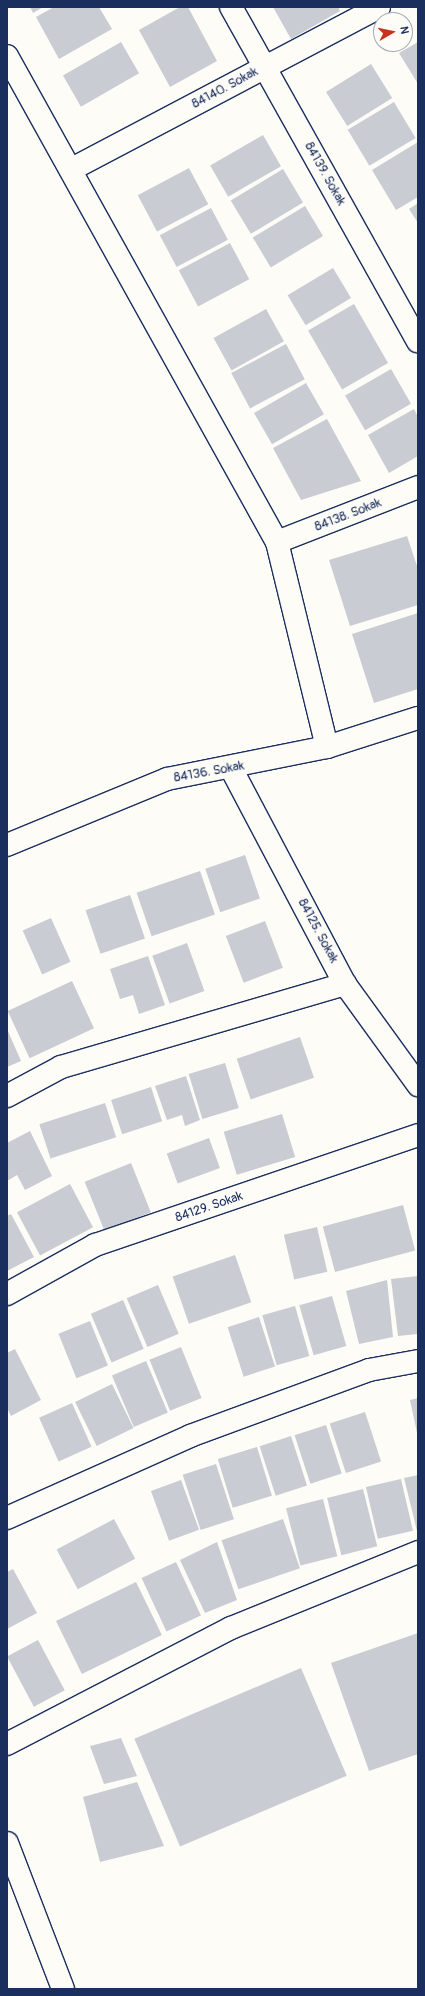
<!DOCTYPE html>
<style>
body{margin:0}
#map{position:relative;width:425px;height:1996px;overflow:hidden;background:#fdfcf7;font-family:Pangolin,sans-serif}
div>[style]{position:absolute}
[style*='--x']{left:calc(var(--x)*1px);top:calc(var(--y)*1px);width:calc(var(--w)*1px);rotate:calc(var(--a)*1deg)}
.building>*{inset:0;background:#c9ccd3;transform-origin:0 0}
.roads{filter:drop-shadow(1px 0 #1b2f5e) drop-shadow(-1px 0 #1b2f5e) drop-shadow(0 1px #1b2f5e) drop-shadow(0 -1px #1b2f5e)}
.street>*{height:22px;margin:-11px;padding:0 11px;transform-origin:11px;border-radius:11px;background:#fdfcf7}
span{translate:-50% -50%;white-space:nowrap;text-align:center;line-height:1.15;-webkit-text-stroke:3px #fdfcf7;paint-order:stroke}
.street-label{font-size:13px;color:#1b2f5e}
.frame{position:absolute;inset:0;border:8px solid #1b2f5e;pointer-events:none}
.north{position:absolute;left:373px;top:12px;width:40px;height:40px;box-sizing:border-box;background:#fdfcf7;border:1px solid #a3aaba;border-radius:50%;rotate:81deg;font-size:11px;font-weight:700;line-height:16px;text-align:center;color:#1b2f5e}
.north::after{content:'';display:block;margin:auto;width:14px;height:18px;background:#c8321e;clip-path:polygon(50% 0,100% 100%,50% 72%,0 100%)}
</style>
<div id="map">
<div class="building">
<i style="clip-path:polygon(30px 7px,43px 7px,33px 13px)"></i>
<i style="clip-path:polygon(54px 7px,99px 7px,112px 29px,59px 59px,36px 17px)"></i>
<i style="clip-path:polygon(180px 7px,188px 7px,217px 61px,170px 87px,139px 30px)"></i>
<i style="clip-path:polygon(273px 7px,338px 7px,340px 11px,291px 39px)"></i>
<i style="left:121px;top:42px;width:36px;height:67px;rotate:60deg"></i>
<i style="clip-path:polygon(418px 42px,418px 84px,399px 53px)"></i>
<i style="left:371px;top:64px;width:40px;height:53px;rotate:58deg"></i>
<i style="left:394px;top:102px;width:42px;height:54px;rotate:59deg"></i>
<i style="left:263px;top:135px;width:36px;height:61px;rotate:60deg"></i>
<i style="clip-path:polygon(418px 142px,418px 197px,396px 210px,372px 170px)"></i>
<i style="left:189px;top:168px;width:41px;height:58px;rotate:62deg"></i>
<i style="left:283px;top:169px;width:39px;height:61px;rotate:59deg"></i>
<i style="clip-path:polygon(418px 203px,418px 223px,409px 209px)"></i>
<i style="left:305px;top:206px;width:35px;height:61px;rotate:59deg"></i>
<i style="left:211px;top:208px;width:36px;height:58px;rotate:62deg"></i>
<i style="left:230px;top:243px;width:41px;height:58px;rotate:62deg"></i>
<i style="left:333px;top:268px;width:35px;height:53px;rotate:59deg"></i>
<i style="left:354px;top:304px;width:68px;height:53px;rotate:60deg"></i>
<i style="left:266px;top:309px;width:37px;height:60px;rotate:61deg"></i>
<i style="left:286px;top:344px;width:40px;height:62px;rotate:62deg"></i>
<i style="left:391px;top:369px;width:40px;height:53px;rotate:60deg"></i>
<i style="left:306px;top:383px;width:36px;height:60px;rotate:60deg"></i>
<i style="clip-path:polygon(414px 409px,418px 417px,418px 456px,389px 473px,368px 435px)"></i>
<i style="clip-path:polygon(327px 419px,361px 481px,301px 500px,273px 448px)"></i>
<i style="clip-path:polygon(407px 536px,418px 569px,418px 605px,350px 626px,329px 560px)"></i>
<i style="clip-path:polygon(418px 613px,418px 689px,374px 703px,352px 634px)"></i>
<i style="left:245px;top:855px;width:46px;height:42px;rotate:71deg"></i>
<i style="left:200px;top:871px;width:46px;height:67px;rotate:71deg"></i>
<i style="left:130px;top:895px;width:46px;height:47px;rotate:71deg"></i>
<i style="left:51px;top:918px;width:48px;height:31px;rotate:66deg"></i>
<i style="left:265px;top:921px;width:50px;height:42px;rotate:69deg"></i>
<i style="left:187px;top:943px;width:51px;height:37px;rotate:70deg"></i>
<i style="clip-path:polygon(148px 956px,165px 1005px,139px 1014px,133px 995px,120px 999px,110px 969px)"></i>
<i style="left:72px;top:981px;width:52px;height:71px;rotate:65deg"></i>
<i style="clip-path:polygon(7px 1029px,21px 1061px,7px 1067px)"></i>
<i style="left:300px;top:1037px;width:43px;height:67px;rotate:71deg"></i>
<i style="left:225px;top:1063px;width:47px;height:38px;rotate:73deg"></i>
<i style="clip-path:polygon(186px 1076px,200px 1120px,185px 1126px,182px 1115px,167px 1120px,155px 1086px)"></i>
<i style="left:151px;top:1087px;width:36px;height:42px;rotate:72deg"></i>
<i style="left:105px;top:1103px;width:36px;height:69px;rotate:72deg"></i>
<i style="left:282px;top:1114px;width:45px;height:61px;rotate:73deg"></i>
<i style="clip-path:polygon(30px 1131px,52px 1176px,25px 1190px,17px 1175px,7px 1181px,7px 1143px)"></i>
<i style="left:209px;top:1138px;width:32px;height:45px;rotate:70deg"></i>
<i style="left:131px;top:1163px;width:53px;height:50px;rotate:68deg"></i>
<i style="left:70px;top:1184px;width:49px;height:60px;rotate:62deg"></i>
<i style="left:403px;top:1205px;width:47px;height:83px;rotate:75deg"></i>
<i style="clip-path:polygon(11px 1214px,34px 1257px,7px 1271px,7px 1216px)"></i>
<i style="left:317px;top:1227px;width:46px;height:34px;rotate:77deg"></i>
<i style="left:235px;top:1255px;width:50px;height:66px;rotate:71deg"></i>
<i style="clip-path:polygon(418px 1276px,418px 1334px,398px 1336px,391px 1279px)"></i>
<i style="clip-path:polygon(387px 1280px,393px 1337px,359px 1344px,346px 1291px)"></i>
<i style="left:158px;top:1285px;width:53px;height:34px;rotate:67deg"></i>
<i style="left:332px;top:1296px;width:52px;height:34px;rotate:74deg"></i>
<i style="left:123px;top:1300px;width:53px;height:35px;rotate:67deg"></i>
<i style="left:295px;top:1306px;width:52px;height:34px;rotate:74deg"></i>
<i style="left:259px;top:1317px;width:52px;height:33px;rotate:72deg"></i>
<i style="left:90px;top:1321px;width:48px;height:34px;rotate:68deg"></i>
<i style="left:181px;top:1347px;width:55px;height:34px;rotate:68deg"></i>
<i style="clip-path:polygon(15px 1349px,41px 1400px,11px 1416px,7px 1408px,7px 1353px)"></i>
<i style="left:146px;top:1361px;width:56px;height:37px;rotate:67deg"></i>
<i style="left:112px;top:1384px;width:49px;height:41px;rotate:64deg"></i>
<i style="clip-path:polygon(418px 1398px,418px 1433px,417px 1433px,410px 1400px)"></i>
<i style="left:72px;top:1403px;width:48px;height:36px;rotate:66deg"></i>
<i style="left:365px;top:1412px;width:52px;height:37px;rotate:72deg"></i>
<i style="left:326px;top:1425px;width:51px;height:33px;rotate:72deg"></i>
<i style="left:291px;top:1436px;width:52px;height:33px;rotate:72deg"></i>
<i style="left:257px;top:1447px;width:51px;height:41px;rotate:73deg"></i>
<i style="left:216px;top:1464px;width:58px;height:35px;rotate:72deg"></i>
<i style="clip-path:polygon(418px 1475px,418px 1531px,417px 1531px,404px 1478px)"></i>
<i style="left:401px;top:1479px;width:53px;height:36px;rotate:77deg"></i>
<i style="left:181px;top:1480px;width:53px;height:32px;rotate:70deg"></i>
<i style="left:363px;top:1489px;width:59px;height:37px;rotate:76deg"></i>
<i style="left:323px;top:1499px;width:59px;height:38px;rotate:76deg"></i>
<i style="left:114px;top:1519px;width:45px;height:65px;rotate:62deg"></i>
<i style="left:283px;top:1519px;width:52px;height:65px;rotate:71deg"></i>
<i style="clip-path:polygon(217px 1542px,237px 1600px,205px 1613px,180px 1560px)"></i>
<i style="left:176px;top:1562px;width:59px;height:38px;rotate:65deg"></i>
<i style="clip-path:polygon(13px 1569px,37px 1613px,7px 1629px,7px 1572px)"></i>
<i style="left:136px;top:1582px;width:59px;height:89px;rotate:64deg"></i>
<i style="clip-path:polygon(418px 1633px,418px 1754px,369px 1771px,331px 1663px)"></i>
<i style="left:38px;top:1640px;width:57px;height:35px;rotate:62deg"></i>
<i style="left:301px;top:1668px;width:117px;height:181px;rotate:67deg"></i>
<i style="clip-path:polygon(121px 1738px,137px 1776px,104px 1784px,90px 1746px)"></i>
<i style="clip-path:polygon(137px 1782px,164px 1846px,100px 1862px,83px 1797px)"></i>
</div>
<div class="roads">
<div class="street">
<i style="--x:231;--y:7;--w:383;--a:60.8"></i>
<i style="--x:7;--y:56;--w:556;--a:60.95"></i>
<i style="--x:277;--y:542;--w:211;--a:76.3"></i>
<i style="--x:72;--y:169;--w:347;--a:-27.8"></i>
<i style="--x:277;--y:542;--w:151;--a:-21.3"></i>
<i style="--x:231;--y:768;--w:244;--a:62.2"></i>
<i style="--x:345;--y:984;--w:125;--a:54.1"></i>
<i style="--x:7;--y:845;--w:173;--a:-22.4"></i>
<i style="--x:167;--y:779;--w:163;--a:-11.3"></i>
<i style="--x:327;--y:747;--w:96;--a:-17.7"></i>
<i style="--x:7;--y:1096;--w:61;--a:-28.2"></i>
<i style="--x:61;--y:1067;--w:296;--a:-16.3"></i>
<i style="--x:7;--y:1294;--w:101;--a:-29.1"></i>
<i style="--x:95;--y:1245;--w:341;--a:-18.8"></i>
<i style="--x:7;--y:1518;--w:201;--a:-24.1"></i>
<i style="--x:190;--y:1436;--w:191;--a:-20.2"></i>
<i style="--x:369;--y:1370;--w:50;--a:-10.4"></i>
<i style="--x:7;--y:1744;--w:252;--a:-27.4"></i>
<i style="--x:231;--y:1628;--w:202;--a:-22.1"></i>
<i style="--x:7;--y:1843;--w:156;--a:69"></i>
</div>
</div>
<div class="street-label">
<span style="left:225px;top:88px;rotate:-28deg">84140. Sokak</span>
<span style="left:325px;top:174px;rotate:61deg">84139. Sokak</span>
<span style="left:348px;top:515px;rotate:-21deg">84138. Sokak</span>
<span style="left:209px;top:772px;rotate:-10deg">84136. Sokak</span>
<span style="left:318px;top:931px;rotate:62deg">84125. Sokak</span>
<span style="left:209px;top:1207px;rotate:-19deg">84129. Sokak</span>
</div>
<div class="frame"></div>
<div class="north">N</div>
</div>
